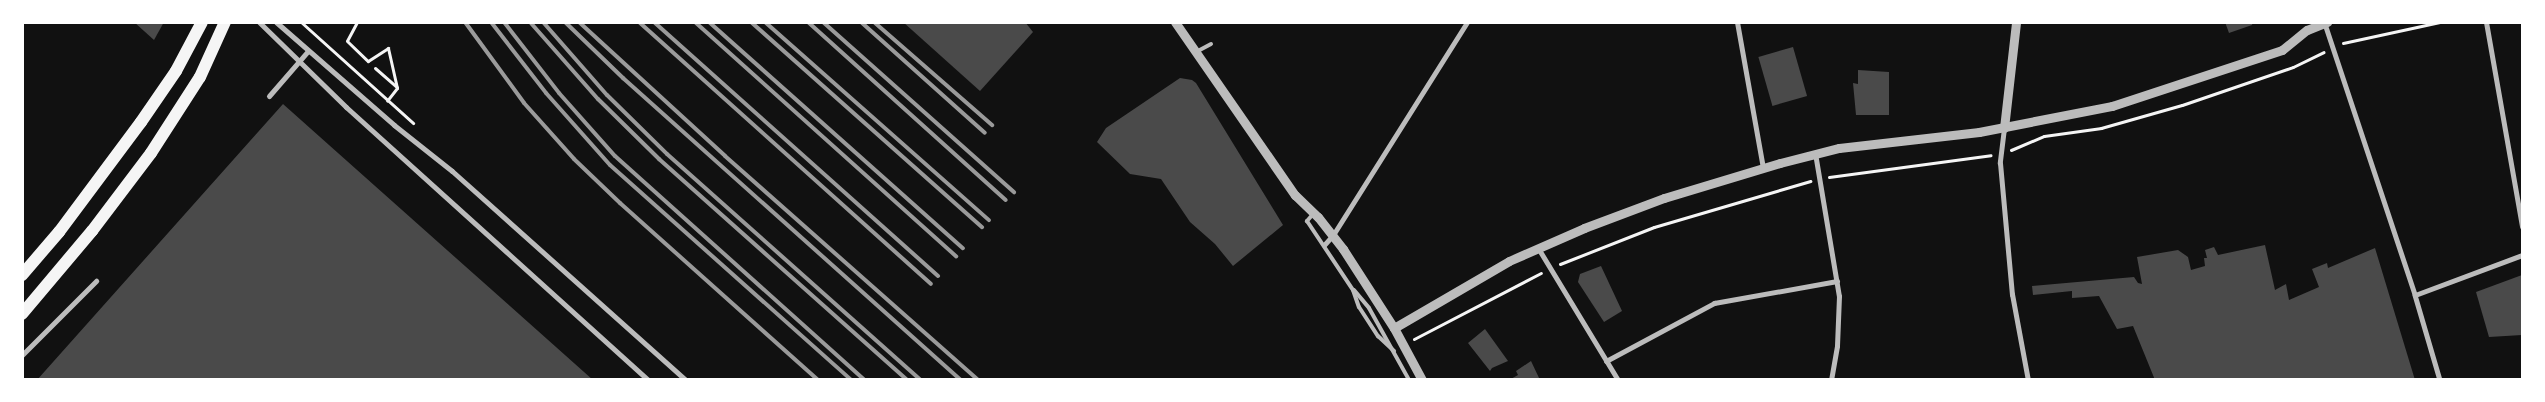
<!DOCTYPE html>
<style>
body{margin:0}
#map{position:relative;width:2545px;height:402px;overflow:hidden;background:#111;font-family:"Work Sans",sans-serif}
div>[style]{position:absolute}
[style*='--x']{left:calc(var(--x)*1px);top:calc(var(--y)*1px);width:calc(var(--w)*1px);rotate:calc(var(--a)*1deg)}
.building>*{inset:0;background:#4a4a4a;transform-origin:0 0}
.path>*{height:3px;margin:-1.5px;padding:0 1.5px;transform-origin:1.5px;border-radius:1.5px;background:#f5f5f5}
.service>*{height:4px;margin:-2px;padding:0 2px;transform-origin:2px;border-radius:2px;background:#bcbcbc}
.pedestrian>*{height:4.5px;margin:-2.25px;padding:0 2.25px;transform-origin:2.25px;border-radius:2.25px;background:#bcbcbc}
.minor>*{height:5px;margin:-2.5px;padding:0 2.5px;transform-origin:2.5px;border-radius:2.5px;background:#bcbcbc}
.tertiary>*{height:9px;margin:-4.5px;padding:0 4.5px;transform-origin:4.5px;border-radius:4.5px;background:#bcbcbc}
.primary>*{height:12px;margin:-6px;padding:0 6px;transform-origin:6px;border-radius:6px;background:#f5f5f5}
.rail>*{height:4px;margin:-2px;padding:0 2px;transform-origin:2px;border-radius:2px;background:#9a9a9a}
span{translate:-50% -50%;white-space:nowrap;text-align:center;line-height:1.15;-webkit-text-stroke:5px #fff;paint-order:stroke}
.frame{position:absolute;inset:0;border:24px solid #fff;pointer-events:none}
</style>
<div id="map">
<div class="building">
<i style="clip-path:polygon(134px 22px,164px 22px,154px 40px)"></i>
<i style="clip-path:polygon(903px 22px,1025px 22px,1033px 32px,980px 91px)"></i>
<i style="clip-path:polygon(2225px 22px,2253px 22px,2252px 25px,2229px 33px)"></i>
<i style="left:1793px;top:47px;width:51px;height:36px;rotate:74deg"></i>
<i style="clip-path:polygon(1858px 70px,1889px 72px,1889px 115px,1856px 115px,1853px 83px,1858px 84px)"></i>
<i style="clip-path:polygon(1180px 78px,1192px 80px,1196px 83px,1283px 225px,1233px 266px,1215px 244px,1190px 222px,1161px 179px,1130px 174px,1097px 142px,1106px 128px)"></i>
<i style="clip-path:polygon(283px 104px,329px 145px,593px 380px,37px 380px)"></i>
<i style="clip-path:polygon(2265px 245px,2275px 290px,2286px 284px,2289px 300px,2319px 287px,2312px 269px,2327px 263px,2328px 268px,2375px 248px,2415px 380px,2155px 380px,2133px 326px,2117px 329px,2099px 296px,2072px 298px,2072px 291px,2033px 295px,2032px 286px,2134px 277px,2138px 283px,2142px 284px,2137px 257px,2178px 250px,2188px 257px,2191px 270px,2205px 266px,2204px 258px,2207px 258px,2205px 250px,2214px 247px,2218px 255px)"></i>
<i style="clip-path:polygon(1601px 266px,1622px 311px,1604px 322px,1578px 282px,1580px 274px)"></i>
<i style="clip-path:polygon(2522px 275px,2522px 335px,2489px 337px,2476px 292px)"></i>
<i style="clip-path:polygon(1485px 329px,1508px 361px,1492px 368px,1490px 371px,1468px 343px)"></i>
<i style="clip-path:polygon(1531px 361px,1540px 380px,1509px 380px,1518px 375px,1516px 371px)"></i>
</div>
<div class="path">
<i style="--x:301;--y:22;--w:151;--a:42"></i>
<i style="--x:357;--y:22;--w:21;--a:118"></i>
<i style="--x:347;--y:41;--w:29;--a:44"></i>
<i style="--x:368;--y:61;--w:24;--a:-33"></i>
<i style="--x:388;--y:48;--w:41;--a:77.3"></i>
<i style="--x:397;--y:88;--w:16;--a:128"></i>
<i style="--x:2343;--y:43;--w:99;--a:-12.2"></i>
<i style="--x:375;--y:68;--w:29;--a:41"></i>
<i style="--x:2011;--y:150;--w:36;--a:-23"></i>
<i style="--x:2044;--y:136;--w:58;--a:-8"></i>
<i style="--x:2101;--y:128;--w:84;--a:-15.9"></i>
<i style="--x:2182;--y:105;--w:117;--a:-18.9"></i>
<i style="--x:2293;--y:67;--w:34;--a:-26"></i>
<i style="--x:1829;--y:177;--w:163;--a:-7.7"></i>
<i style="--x:1560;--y:264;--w:101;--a:-21.5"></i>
<i style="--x:1654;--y:227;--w:163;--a:-16.4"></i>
<i style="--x:1414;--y:339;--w:143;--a:-27.5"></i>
</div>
<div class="service">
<i style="--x:1196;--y:52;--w:17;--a:-28"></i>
<i style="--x:1314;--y:213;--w:11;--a:131"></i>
<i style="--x:1307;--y:221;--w:83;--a:56.3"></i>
<i style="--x:1353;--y:290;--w:18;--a:71"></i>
<i style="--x:1359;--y:307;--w:35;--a:57"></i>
<i style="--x:1378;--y:336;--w:22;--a:43"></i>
<i style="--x:1354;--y:290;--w:23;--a:50"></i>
<i style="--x:1369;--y:308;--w:82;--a:60.9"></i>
</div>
<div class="pedestrian">
<i style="--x:2415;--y:295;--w:89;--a:73.6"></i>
</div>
<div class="minor">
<i style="--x:259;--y:22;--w:122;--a:44.3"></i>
<i style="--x:346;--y:107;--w:407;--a:42.1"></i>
<i style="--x:276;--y:22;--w:157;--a:41.1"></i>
<i style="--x:394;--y:125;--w:74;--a:38.4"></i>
<i style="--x:452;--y:171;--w:314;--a:41.8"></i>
<i style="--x:1737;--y:22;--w:148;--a:79.9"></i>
<i style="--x:2324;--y:22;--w:288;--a:71.6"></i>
<i style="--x:2415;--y:295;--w:114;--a:-20.5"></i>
<i style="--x:2486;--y:22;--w:208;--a:80"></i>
<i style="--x:269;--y:96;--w:60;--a:-49.1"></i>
<i style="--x:2004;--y:128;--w:35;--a:97"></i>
<i style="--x:2000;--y:163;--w:132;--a:84.8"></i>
<i style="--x:2012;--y:294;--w:87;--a:79.5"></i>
<i style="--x:1815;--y:153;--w:145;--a:80.5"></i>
<i style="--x:1839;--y:296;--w:50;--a:92.3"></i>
<i style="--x:1837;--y:346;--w:35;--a:100"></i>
<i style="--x:1324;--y:245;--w:13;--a:-48"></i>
<i style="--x:1333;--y:235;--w:252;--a:-57.8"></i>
<i style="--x:1538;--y:248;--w:154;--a:58.8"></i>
<i style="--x:22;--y:355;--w:105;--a:-45"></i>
<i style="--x:1606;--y:361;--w:123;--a:-28.2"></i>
<i style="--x:1714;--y:303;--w:125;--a:-10.1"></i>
</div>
<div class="tertiary">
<i style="--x:1175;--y:22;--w:211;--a:55.3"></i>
<i style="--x:1295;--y:195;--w:32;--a:44"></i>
<i style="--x:1318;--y:217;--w:41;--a:52"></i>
<i style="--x:1343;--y:249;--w:94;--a:57.2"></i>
<i style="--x:1394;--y:328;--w:59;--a:61.7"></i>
<i style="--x:2004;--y:128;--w:107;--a:-83.5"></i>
<i style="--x:1394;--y:328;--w:133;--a:-30.2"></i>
<i style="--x:1509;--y:261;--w:82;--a:-23.7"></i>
<i style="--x:1584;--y:228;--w:85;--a:-20.6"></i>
<i style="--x:1664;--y:198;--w:121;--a:-16.8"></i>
<i style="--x:1780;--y:163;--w:61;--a:-14.3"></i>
<i style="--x:1839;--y:148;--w:141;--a:-6.5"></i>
<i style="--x:1979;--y:132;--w:136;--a:-11.1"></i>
<i style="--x:2112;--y:106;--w:179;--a:-18.2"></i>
<i style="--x:2282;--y:50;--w:32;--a:-39"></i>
<i style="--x:2307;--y:30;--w:22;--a:-22"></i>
</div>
<div class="primary">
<i style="--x:22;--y:275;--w:57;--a:-49.3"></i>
<i style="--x:59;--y:232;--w:137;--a:-53.3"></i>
<i style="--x:141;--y:122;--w:62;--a:-55.5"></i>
<i style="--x:176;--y:71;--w:55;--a:-62"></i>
<i style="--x:22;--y:314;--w:109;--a:-49.9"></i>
<i style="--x:92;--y:231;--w:98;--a:-52.9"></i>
<i style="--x:151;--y:153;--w:90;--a:-57.2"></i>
<i style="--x:200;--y:77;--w:60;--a:-65.6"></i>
</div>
<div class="rail">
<i style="--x:465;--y:22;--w:100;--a:53.9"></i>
<i style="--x:524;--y:103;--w:75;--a:48.2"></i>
<i style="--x:574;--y:159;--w:64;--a:43.7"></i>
<i style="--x:620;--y:203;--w:266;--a:41.8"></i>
<i style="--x:491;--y:22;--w:90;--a:52.2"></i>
<i style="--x:546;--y:93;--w:96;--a:48.4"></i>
<i style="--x:610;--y:165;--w:323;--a:41.7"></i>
<i style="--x:504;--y:22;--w:90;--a:52.2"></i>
<i style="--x:559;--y:93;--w:84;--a:48.4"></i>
<i style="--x:615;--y:156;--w:336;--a:41.9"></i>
<i style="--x:530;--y:22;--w:103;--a:48.6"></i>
<i style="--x:598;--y:99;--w:86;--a:44.5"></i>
<i style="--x:659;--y:159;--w:332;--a:41.7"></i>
<i style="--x:543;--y:22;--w:97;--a:48.8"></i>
<i style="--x:607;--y:95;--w:84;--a:44.5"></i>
<i style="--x:667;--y:154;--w:340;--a:41.7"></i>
<i style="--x:565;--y:22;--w:81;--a:44"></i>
<i style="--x:623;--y:78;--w:453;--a:41.8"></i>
<i style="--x:579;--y:22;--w:198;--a:42.5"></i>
<i style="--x:725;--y:156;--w:338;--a:41.5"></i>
<i style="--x:639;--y:22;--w:392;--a:41.9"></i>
<i style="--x:654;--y:22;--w:381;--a:41.8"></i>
<i style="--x:695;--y:22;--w:351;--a:41.9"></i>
<i style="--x:709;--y:22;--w:340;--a:41.7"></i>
<i style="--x:751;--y:22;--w:309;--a:41.6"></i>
<i style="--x:765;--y:22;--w:299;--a:41.5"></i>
<i style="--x:808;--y:22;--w:266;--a:42"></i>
<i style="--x:823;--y:22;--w:256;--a:41.7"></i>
<i style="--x:861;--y:22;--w:166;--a:41.8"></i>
<i style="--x:874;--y:22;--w:157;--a:41.1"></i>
</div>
<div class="frame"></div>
</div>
